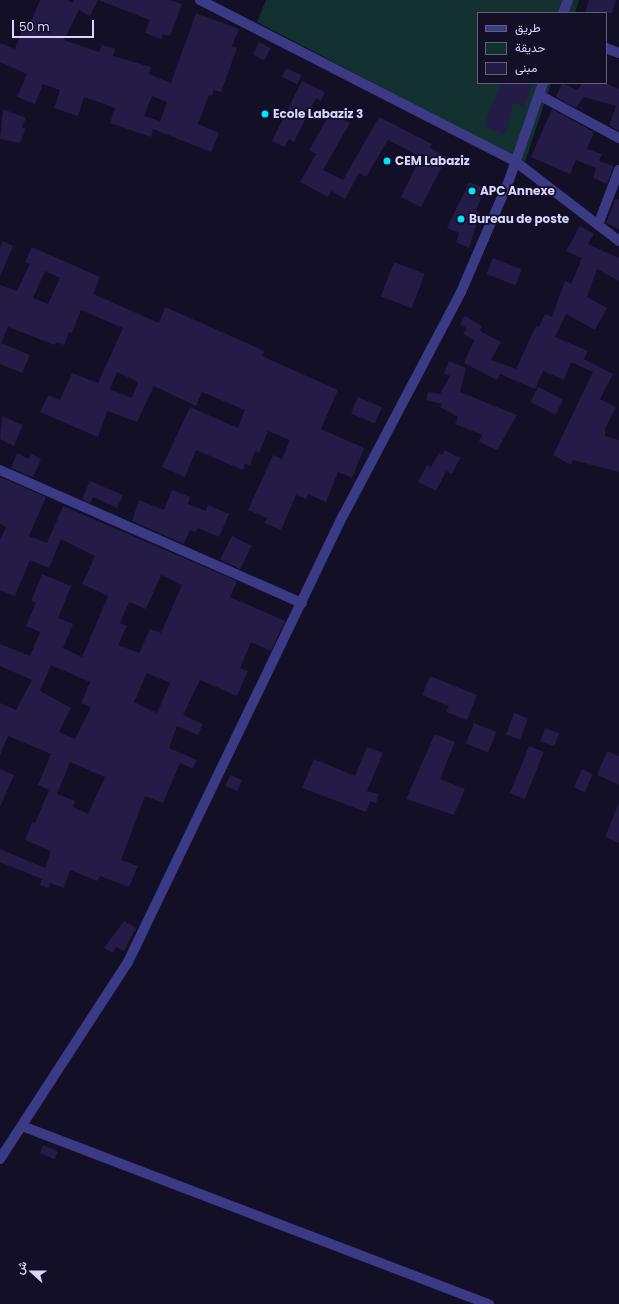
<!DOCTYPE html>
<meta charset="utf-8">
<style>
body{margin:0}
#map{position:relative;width:619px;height:1304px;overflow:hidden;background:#130f26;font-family:Poppins,Vazirmatn,sans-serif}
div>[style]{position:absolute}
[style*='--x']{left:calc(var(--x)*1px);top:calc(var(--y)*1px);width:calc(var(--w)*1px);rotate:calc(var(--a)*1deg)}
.green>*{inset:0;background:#12302f}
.building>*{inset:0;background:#241b47;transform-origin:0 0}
.minor>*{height:10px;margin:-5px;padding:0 5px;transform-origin:5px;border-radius:5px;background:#3d3a85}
.dots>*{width:11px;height:11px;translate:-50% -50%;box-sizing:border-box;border:2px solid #130f26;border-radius:50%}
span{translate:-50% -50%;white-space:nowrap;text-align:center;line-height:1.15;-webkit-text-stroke:3.5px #130f26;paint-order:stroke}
.poi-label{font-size:12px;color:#d9d4ff;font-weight:700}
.left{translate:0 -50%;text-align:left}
.legend{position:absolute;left:477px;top:12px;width:130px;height:72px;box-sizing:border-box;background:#130f26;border:1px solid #625e7d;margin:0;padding:5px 7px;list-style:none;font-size:12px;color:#d9d4ff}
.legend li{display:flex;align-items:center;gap:8px;height:20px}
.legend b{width:20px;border:1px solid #625e7d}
.north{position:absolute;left:12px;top:1252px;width:40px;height:40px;-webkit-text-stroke:3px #130f26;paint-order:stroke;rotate:291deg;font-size:11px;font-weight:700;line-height:16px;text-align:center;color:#d9d4ff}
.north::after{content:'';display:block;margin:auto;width:14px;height:18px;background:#d9d4ff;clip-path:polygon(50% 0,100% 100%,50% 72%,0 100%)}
.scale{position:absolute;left:12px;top:20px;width:82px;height:18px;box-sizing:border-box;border:2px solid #d9d4ff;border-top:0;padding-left:5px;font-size:12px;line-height:14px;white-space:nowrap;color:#d9d4ff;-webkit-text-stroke:3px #130f26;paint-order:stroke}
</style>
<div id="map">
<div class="green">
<i style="clip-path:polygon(266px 0,579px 0,575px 13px,478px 13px,478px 83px,551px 83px,525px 162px,257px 22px)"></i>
</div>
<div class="building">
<i style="clip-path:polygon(evenodd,40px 0,67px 0,73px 3px,74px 0,98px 0,90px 16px,79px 10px,64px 40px,99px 52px,102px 45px,115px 49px,113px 56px,151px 67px,149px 74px,171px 83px,196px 13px,239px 29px,232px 46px,237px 48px,221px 92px,214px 90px,212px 96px,209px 95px,198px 124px,219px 133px,211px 152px,153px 129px,151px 137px,110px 123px,115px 108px,84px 97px,78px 116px,54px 108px,60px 90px,43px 84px,35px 104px,17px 97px,27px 74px,0 62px,0 43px,15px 49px,23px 27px,28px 29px,40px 0,152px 96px,167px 102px,160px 121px,144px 116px,152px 96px)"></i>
<i style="clip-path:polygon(98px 0,170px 0,182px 4px,170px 36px,163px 34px,161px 39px,145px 33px,150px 20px)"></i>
<i style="clip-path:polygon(589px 0,616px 0,612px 13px,585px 13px)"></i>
<i style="left:259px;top:42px;width:13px;height:14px;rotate:27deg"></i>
<i style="left:286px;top:68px;width:17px;height:10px;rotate:25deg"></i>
<i style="clip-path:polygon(302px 81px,325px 92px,321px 101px,316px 98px,294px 142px,289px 139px,285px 147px,272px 141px)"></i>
<i style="clip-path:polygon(501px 83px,533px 83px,524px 107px,513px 103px,506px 134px,484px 126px)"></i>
<i style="clip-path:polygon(562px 83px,578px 90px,582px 83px,605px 83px,619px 89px,619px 131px,609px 125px,616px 106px,584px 97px,576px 108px,556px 97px)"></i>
<i style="clip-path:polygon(3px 109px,26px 118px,22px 127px,26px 129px,20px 143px,0 139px)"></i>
<i style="clip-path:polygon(552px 109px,594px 132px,587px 149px,602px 154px,599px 161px,614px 166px,607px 184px,593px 178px,596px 168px,576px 160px,570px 174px,531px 157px)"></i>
<i style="clip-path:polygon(331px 112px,350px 123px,323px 170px,343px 180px,379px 117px,432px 144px,430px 148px,447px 157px,421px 207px,401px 197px,421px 157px,388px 140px,366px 177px,359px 173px,345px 199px,331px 191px,328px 197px,300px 182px,316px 154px,309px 150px)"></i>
<i style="clip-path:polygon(469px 182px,485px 188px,476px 211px,480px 213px,469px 248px,456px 242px,459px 233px,447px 228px)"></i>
<i style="clip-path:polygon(619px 199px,619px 229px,606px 223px,615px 200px)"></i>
<i style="clip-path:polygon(580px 226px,594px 234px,588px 244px,619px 258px,619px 281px,597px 269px,587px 297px,607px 308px,595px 330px,566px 314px,555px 337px,588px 351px,584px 359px,613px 374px,600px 399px,616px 407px,605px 429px,605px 436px,619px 440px,619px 472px,573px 460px,571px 465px,553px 455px,593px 372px,571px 362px,564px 380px,543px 371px,535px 389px,500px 374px,497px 380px,464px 363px,474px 340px,463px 334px,466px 328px,460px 324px,465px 316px,482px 326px,480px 331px,501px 342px,491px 360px,516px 369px,536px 326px,539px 327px,545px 314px,552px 317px,565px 281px,571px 284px,582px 258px,566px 251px)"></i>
<i style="clip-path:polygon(3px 241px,13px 246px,0 277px,0 248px)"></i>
<i style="clip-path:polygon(evenodd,32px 247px,100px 277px,93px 294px,159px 323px,165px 307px,265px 351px,262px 356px,338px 390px,321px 429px,364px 448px,352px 478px,338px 472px,326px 502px,308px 494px,306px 499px,296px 495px,281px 530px,264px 523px,267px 518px,248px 510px,273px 455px,282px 459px,290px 440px,268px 431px,259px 453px,255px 451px,250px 465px,245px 464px,243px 470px,196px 450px,185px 477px,162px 467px,190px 407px,238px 428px,245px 410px,202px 392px,196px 406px,154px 386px,137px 422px,107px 411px,98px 437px,40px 412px,48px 395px,60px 400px,72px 373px,98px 383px,123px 328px,81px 310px,72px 333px,69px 332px,64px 345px,56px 342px,55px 345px,8px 327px,1px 343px,30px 355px,22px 373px,0 364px,0 285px,17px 291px,30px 264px,25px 262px,32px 247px,45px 271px,60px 278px,48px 304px,33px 298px,45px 271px,32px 247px,117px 372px,138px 382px,132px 398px,110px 389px,117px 372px)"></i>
<i style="left:493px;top:258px;width:31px;height:17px;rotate:22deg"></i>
<i style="left:394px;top:262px;width:33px;height:37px;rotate:21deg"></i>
<i style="clip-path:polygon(449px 361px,466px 368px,460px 392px,517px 415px,497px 450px,479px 442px,482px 435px,455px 424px,458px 417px,440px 407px,442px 404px,426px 400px,428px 392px,440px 394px,450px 376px,444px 373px)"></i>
<i style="left:538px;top:387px;width:28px;height:17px;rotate:26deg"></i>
<i style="left:358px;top:397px;width:26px;height:18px;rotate:23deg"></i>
<i style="clip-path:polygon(2px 416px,23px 425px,14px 446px,0 439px)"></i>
<i style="clip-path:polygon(445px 450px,460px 458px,452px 474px,446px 471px,436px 491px,418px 482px,427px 465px,431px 467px,439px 453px,442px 455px)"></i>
<i style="clip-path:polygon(17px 453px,29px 459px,31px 454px,41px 459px,33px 477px,11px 468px)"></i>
<i style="clip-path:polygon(evenodd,0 477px,46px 497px,29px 536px,47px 543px,63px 506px,237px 581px,230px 597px,285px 621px,271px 651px,251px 642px,240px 668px,248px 671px,237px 696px,200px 680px,183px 715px,203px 724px,198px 735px,177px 726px,169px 748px,197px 760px,193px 769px,180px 763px,163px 803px,145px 796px,121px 860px,138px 866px,129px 887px,100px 876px,97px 881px,70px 870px,64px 888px,50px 883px,48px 888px,40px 885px,42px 879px,0 862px,0 849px,45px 868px,51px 851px,25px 840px,32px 822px,35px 823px,49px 790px,38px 785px,51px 754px,8px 736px,0 755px,0 703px,16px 710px,32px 680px,0 666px,0 644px,30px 656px,40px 632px,26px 626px,36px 603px,31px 601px,42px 574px,71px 586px,58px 618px,73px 624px,63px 648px,82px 657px,108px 596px,82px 584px,95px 556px,61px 539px,49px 568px,30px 560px,15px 596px,0 590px,0 540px,6px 527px,0 524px,0 477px,161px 575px,182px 585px,161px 633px,150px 629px,139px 653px,118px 645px,127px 626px,120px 623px,129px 602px,146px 609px,161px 575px,0 477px,51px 665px,90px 682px,81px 703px,91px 707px,75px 739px,59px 732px,71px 708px,40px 691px,51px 665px,0 477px,147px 673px,170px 683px,157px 713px,134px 702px,147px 673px,0 477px,70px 762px,105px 777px,88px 814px,73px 807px,75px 801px,57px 794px,70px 762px)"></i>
<i style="clip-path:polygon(90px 481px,123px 495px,117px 508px,93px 497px,90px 503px,82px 499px)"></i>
<i style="clip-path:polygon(172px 490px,190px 497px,188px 504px,206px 511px,208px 505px,229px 514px,219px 537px,198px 528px,196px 532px,190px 530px,184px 544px,132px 521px,139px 500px,164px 510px)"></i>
<i style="left:232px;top:536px;width:22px;height:26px;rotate:27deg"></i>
<i style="clip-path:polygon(430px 676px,477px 695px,467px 720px,446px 712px,449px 706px,422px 695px)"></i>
<i style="left:514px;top:713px;width:15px;height:23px;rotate:20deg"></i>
<i style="left:474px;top:723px;width:24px;height:22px;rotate:22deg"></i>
<i style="left:545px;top:728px;width:15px;height:14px;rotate:20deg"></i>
<i style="clip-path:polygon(435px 734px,455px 742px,440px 779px,465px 789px,454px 815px,406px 799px)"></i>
<i style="left:529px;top:746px;width:16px;height:51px;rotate:22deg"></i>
<i style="clip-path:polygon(367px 747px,383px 753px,367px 791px,379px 794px,376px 803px,370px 801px,366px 812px,302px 788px,314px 759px,355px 776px)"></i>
<i style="clip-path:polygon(607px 751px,619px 756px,619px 785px,597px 775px)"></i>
<i style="clip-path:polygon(0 769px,14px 775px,0 807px)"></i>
<i style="left:582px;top:769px;width:12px;height:20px;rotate:24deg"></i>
<i style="left:230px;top:775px;width:13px;height:12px;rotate:23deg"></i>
<i style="clip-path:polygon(619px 803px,619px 843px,605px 837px)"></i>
<i style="clip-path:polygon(124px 921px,136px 928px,124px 951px,116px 947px,113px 953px,104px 948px)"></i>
<i style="left:43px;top:1145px;width:16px;height:9px;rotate:22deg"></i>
</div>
<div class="minor">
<i style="--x:200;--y:0;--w:355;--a:27.1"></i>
<i style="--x:516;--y:162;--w:130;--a:37.5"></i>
<i style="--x:563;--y:13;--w:14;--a:-69"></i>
<i style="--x:606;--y:48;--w:14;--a:21"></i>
<i style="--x:539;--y:95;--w:91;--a:28.3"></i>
<i style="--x:598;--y:225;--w:59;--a:-69.1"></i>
<i style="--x:0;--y:470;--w:330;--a:23.8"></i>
<i style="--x:22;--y:1126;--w:500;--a:20.9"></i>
<i style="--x:0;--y:1159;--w:235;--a:-57"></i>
<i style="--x:128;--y:962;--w:497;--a:-64.3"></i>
<i style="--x:344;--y:514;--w:251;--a:-62.2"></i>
<i style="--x:461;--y:292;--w:119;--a:-66.7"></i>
<i style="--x:508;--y:183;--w:106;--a:-70.7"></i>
</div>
<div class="dots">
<i style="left:265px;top:114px;background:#00e5ff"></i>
<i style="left:387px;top:161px;background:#00e5ff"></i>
<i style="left:472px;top:191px;background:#00e5ff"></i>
<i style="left:461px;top:219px;background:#00e5ff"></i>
</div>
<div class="poi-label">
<span class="left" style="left:273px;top:114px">Ecole Labaziz 3</span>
<span class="left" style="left:395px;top:161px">CEM Labaziz</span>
<span class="left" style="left:480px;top:191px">APC Annexe</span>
<span class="left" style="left:469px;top:219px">Bureau de poste</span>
</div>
<ul class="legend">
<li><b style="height:5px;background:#3d3a85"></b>طريق</li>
<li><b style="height:11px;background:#12302f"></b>حديقة</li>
<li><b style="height:11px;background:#241b47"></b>مبنى</li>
</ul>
<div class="north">ش</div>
<div class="scale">50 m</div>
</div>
